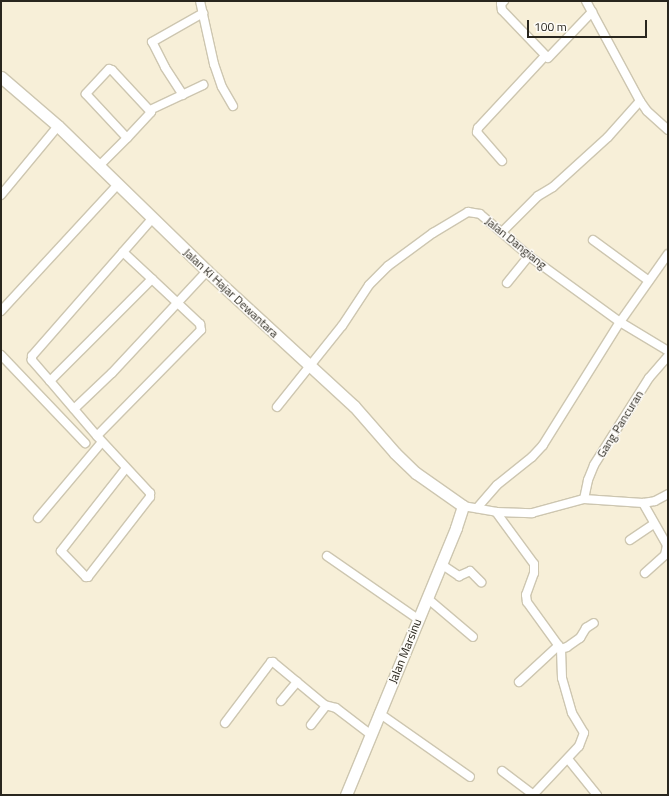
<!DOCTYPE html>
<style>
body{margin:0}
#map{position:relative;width:669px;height:796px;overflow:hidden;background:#f7efd8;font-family:"Titillium Web",sans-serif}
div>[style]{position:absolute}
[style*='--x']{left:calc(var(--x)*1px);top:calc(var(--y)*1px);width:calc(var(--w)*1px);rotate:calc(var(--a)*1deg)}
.roads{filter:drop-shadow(1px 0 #cdc6b0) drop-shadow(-1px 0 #cdc6b0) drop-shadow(0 1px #cdc6b0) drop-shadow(0 -1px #cdc6b0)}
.street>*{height:8px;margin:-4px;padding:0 4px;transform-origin:4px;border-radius:4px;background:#fff}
.secondary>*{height:11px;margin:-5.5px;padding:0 5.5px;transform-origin:5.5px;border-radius:5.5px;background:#fff}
span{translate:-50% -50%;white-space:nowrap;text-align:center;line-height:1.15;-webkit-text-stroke:3px #fefcf8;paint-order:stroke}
.street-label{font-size:12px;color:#29261e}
.frame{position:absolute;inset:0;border:2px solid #29261e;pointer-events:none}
.scale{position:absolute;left:527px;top:20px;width:120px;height:18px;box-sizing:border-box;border:2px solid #29261e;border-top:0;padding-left:5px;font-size:12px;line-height:14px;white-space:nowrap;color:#29261e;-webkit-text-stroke:3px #fefcf8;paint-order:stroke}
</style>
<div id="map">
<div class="roads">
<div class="street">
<i style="--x:200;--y:1;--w:65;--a:77.5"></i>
<i style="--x:214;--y:64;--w:24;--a:71"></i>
<i style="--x:222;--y:87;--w:22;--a:60"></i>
<i style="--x:504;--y:1;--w:4;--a:135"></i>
<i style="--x:501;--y:4;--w:6;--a:81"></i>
<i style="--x:502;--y:10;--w:66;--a:46.2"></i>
<i style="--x:548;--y:58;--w:64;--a:-46.3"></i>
<i style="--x:586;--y:1;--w:114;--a:61.6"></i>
<i style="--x:640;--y:101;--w:12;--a:55"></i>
<i style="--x:647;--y:111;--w:28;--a:42"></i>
<i style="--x:183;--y:95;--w:33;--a:-123"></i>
<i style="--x:165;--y:67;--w:28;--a:-117"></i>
<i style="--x:152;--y:42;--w:59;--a:-29.6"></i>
<i style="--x:150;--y:110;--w:59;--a:-25.3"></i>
<i style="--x:502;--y:161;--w:38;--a:-131"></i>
<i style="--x:477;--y:132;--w:4;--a:-76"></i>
<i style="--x:478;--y:128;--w:98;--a:-47.1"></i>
<i style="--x:99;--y:166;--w:40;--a:-45"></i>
<i style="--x:127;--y:138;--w:34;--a:-47"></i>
<i style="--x:150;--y:113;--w:1;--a:-45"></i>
<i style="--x:151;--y:112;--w:57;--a:-132.9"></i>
<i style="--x:112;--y:70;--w:3;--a:-162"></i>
<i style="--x:109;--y:69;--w:34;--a:133"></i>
<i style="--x:86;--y:94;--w:60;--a:47"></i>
<i style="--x:1;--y:195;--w:89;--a:-50.4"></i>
<i style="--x:502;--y:232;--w:51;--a:-45"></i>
<i style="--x:538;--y:196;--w:17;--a:-31"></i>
<i style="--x:553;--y:187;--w:74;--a:-42.3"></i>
<i style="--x:608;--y:137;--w:48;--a:-48.4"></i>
<i style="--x:593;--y:240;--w:69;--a:36.2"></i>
<i style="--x:123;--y:252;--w:44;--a:-48.7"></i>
<i style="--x:152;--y:279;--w:66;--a:43.2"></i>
<i style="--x:200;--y:324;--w:6;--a:81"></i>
<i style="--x:201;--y:330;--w:148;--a:134.5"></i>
<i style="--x:97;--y:436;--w:72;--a:-130.5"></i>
<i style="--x:50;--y:381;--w:144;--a:-45"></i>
<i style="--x:507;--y:283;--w:35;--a:-51"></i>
<i style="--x:1;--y:311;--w:173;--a:-47.3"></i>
<i style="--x:1;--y:355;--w:122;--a:46.3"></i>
<i style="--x:50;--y:381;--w:28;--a:-131"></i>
<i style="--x:32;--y:360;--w:4;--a:-90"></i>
<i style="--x:32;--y:356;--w:138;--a:-48.8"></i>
<i style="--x:123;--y:252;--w:40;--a:43"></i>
<i style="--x:277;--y:407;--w:104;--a:-51.3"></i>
<i style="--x:342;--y:326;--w:49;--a:-56.6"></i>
<i style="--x:369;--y:285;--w:27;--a:-45"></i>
<i style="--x:388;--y:266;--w:56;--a:-36.3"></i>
<i style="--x:433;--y:233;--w:41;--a:-31"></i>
<i style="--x:468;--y:212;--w:12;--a:9"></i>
<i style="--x:480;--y:214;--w:65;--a:40.6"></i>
<i style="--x:529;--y:256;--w:112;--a:36"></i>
<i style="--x:620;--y:322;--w:56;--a:31.1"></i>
<i style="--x:74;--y:409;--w:52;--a:-43.5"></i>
<i style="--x:112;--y:373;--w:139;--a:-47"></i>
<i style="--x:97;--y:436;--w:78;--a:47.1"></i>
<i style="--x:150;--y:493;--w:4;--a:90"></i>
<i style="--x:150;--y:497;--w:101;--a:127.8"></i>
<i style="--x:88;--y:577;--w:2;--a:180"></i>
<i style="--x:86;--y:577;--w:36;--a:-134"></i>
<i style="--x:61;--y:551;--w:105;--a:-51.9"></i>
<i style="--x:584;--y:499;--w:19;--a:-78"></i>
<i style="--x:588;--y:480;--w:16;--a:-68"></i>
<i style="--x:594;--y:465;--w:103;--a:-57.7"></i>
<i style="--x:649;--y:378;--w:29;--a:-49"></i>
<i style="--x:643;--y:503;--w:48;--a:60.3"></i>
<i style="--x:667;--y:545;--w:10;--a:101"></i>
<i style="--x:665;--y:555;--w:27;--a:138"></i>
<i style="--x:463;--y:506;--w:34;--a:10"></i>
<i style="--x:496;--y:512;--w:36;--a:2"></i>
<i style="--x:532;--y:513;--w:54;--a:-15.1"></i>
<i style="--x:584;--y:499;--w:59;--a:3.9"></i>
<i style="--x:643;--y:503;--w:12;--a:-9"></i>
<i style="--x:655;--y:501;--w:15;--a:-28"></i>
<i style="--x:477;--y:508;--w:30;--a:-49"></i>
<i style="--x:497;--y:485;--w:45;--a:-38.7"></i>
<i style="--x:532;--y:457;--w:16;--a:-47"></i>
<i style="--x:543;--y:445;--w:145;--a:-58"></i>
<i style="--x:620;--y:322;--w:83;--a:-54.8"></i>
<i style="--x:496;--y:512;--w:64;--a:53.8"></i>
<i style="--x:534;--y:564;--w:9;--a:90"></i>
<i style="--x:534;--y:573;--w:23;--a:110"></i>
<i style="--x:526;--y:595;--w:7;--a:82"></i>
<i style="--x:527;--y:602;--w:58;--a:54.1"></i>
<i style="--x:561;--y:649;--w:29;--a:88"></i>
<i style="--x:562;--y:678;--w:36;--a:74"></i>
<i style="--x:572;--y:713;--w:23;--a:59"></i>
<i style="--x:584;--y:733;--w:14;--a:111"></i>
<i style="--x:579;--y:746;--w:67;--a:133.2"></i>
<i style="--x:38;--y:518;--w:99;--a:-49.9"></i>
<i style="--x:630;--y:540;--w:29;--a:-34"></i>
<i style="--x:327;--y:556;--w:111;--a:34.7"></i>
<i style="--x:441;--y:564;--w:22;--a:34"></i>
<i style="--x:459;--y:576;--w:12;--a:-24"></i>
<i style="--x:470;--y:571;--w:16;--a:45"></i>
<i style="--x:427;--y:598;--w:60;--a:40.3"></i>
<i style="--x:561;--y:649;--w:6;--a:-18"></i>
<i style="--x:567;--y:647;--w:16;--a:-35"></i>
<i style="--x:580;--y:638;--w:12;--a:-59"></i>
<i style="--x:586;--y:628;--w:9;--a:-32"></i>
<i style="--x:519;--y:682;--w:54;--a:-42.8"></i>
<i style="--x:281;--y:701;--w:25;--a:-50"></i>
<i style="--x:379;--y:713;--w:111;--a:35.1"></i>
<i style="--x:225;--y:723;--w:76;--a:-53"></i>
<i style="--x:271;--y:662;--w:2;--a:0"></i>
<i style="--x:273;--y:662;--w:67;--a:39.6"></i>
<i style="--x:325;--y:705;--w:11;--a:15"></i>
<i style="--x:336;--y:708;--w:43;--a:37.4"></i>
<i style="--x:311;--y:725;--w:24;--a:-52"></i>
<i style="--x:568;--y:759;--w:46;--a:51.1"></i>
<i style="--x:502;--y:771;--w:40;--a:37"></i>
</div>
<div class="secondary">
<i style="--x:1;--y:77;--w:75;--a:40.7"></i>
<i style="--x:58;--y:126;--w:208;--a:44.2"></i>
<i style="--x:207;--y:271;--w:200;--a:42.6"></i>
<i style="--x:354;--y:406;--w:62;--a:48.9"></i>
<i style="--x:395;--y:453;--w:29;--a:44"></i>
<i style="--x:416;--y:473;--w:57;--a:35.1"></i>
<i style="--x:463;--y:506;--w:23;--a:108"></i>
<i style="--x:456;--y:528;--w:289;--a:112.4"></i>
</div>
</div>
<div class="street-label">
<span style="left:516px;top:243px;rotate:39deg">Jalan Dangiang</span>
<span style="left:231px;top:293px;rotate:43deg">Jalan Ki Hajar Dewantara</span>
<span style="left:620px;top:424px;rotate:-58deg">Gang Pancuran</span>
<span style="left:405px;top:651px;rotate:-68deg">Jalan Marsinu</span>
</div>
<div class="frame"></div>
<div class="scale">100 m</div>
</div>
